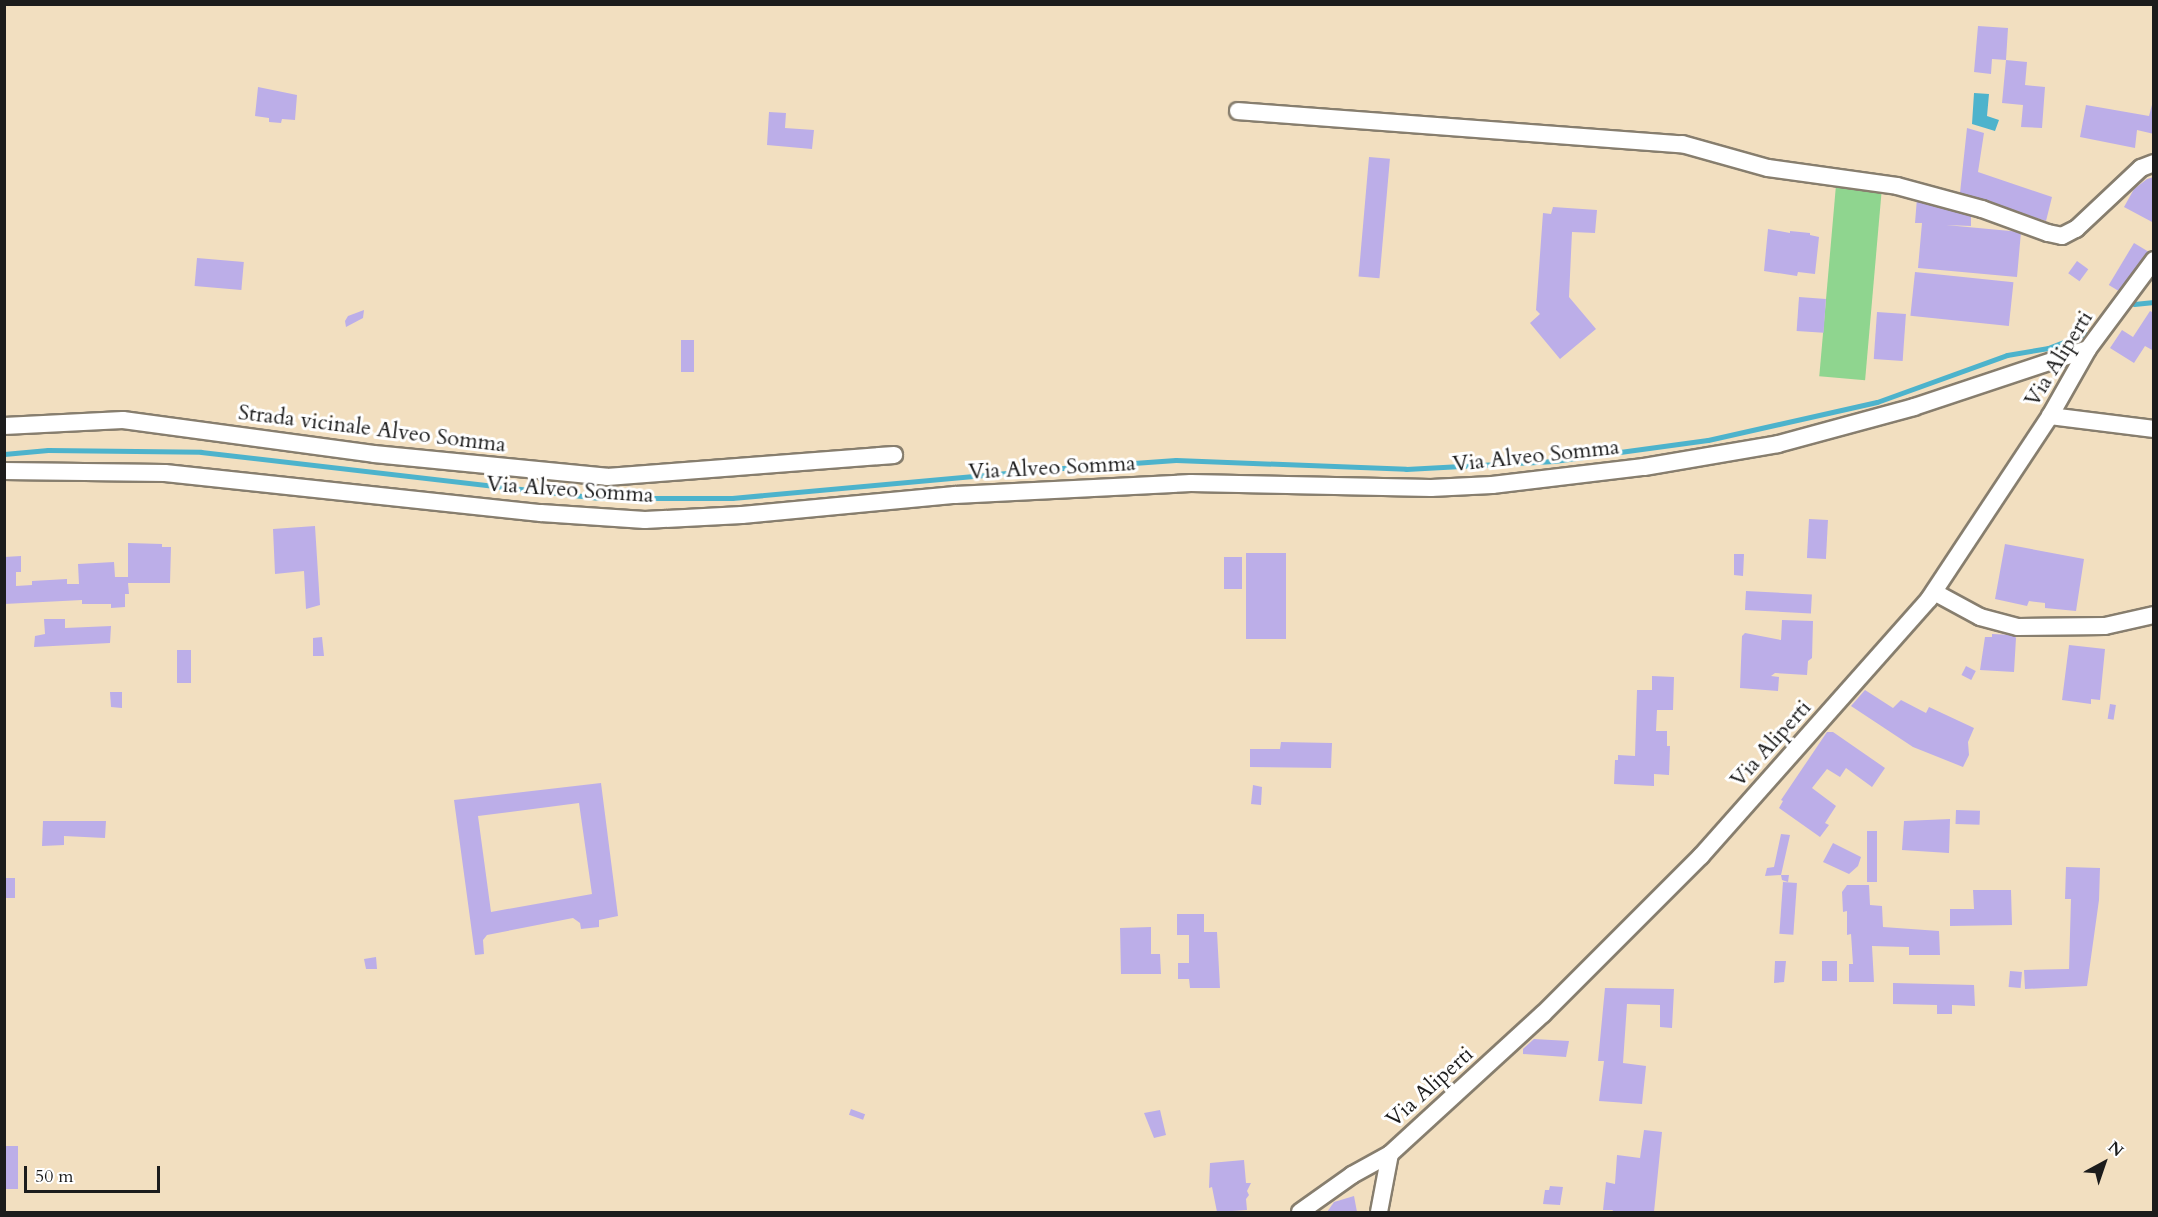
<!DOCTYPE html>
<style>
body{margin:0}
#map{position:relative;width:2158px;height:1217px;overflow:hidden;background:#f2dfc0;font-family:Cardo,serif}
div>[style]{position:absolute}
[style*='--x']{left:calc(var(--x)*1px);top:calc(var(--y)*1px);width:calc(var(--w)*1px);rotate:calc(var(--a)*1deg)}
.green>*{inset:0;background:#8fd58f;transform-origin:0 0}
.water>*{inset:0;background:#4db3cc}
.stream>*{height:5px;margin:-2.5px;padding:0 2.5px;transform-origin:2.5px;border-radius:2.5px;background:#4db3cc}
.building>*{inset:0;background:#bcaee8;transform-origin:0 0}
.roads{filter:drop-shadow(2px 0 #877e6e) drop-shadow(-2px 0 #877e6e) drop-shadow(0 2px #877e6e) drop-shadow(0 -2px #877e6e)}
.street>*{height:16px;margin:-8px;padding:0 8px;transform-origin:8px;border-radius:8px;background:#fff}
span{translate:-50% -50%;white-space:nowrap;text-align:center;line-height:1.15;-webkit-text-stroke:6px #fff;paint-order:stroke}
.street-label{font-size:22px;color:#1c1c1c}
.frame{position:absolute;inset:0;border:6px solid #1c1c1c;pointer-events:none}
.north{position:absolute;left:2074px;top:1133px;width:60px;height:60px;-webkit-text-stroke:4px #fff;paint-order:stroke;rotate:40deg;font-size:16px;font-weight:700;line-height:24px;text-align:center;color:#1c1c1c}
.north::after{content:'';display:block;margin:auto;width:21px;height:27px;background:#1c1c1c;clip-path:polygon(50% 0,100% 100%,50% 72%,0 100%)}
.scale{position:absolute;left:24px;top:1166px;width:136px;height:27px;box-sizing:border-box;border:3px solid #1c1c1c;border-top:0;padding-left:8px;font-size:18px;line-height:21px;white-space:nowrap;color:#1c1c1c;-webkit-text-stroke:4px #fff;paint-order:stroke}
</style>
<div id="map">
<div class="green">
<i style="left:1836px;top:185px;width:46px;height:192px;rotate:5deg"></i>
</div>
<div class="water">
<i style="clip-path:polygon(1974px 93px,1989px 94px,1987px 116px,1999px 120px,1995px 131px,1972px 124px)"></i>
</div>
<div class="stream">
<i style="--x:2134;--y:304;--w:20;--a:-6"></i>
<i style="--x:4;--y:454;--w:44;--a:-5.2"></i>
<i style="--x:48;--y:450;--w:153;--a:0.7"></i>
<i style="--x:201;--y:452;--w:401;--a:6.6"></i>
<i style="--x:599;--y:498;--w:133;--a:0"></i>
<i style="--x:732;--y:498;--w:318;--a:-5.2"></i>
<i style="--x:1049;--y:469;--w:127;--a:-4.1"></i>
<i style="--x:1176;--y:460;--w:230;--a:2.2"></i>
<i style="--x:1406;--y:469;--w:148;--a:-3.1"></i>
<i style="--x:1554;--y:461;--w:155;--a:-7.8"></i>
<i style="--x:1708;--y:440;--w:173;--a:-12.7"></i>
<i style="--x:1877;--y:402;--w:138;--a:-19.9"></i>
<i style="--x:2007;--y:355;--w:42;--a:-9.7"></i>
<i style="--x:2048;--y:348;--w:40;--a:-21"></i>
</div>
<div class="building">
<i style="clip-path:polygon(1978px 26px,2008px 28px,2006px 60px,2027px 62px,2025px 85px,2045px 87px,2042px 128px,2021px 127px,2023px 105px,2002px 103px,2006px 60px,1992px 59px,1991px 74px,1974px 72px)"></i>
<i style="clip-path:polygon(258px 87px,297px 95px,295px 120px,282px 119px,281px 123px,269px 122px,269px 118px,255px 116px)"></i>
<i style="clip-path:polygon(2153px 101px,2154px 134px,2137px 130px,2135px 148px,2080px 137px,2086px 105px,2149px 116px)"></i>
<i style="clip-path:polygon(769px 112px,786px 113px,785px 128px,814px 130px,812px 149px,767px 145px)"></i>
<i style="clip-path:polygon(1967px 128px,1984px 133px,1978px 172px,2052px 197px,2046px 221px,1960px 193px)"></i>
<i style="left:1369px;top:157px;width:21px;height:120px;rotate:5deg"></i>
<i style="clip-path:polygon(2154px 177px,2154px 223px,2124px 207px,2134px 189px,2147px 179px)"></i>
<i style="clip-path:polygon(1917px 198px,1971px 212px,1971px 226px,1946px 225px,2021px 232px,2017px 277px,1918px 268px,1922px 223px,1915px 223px)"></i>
<i style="clip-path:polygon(1553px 207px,1597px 210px,1595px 233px,1572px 232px,1569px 297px,1596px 329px,1560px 359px,1530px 323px,1540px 314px,1536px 310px,1543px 213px,1551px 214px)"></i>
<i style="clip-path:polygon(1768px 229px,1790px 233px,1790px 231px,1810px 233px,1810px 235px,1819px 237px,1815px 274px,1798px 272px,1797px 276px,1764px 271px)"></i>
<i style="left:2134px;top:243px;width:17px;height:49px;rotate:31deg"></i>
<i style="left:197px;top:258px;width:47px;height:28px;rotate:5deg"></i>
<i style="left:2077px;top:261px;width:14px;height:15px;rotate:36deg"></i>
<i style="left:1915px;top:272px;width:99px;height:44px;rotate:6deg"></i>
<i style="left:1799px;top:297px;width:27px;height:34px;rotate:4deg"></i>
<i style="clip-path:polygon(364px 310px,363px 318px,346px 327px,345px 321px,348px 316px)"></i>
<i style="clip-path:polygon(2150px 311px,2154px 313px,2154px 351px,2145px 346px,2134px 363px,2110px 348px,2122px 330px,2133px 337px)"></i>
<i style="left:1877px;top:312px;width:29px;height:47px;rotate:4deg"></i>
<i style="left:681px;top:340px;width:13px;height:32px"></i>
<i style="left:1809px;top:519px;width:19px;height:39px;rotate:3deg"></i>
<i style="clip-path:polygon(315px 526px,320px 605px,306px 609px,304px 571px,275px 574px,273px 529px)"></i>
<i style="clip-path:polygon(128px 543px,162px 544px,162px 547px,171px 547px,170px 583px,128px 583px,129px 594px,125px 594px,125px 607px,111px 608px,111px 604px,82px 604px,82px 600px,4px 604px,4px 557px,21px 556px,21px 572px,16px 572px,16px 586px,32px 585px,32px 581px,67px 579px,67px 584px,79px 584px,78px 564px,114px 562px,115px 577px,128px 577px)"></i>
<i style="clip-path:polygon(2005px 544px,2084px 559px,2076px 611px,2045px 608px,2045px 603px,2029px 601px,2027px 606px,1995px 599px)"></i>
<i style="left:1246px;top:553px;width:40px;height:86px"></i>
<i style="clip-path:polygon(1734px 554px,1744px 554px,1743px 576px,1734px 575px)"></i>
<i style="left:1224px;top:557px;width:18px;height:32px"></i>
<i style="left:1746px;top:591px;width:66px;height:19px;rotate:3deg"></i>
<i style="clip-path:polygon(44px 619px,65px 619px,65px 628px,111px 626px,110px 643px,34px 647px,35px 636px,45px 634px)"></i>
<i style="clip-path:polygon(1782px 620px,1813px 621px,1812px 658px,1808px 661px,1807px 675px,1775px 673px,1771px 676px,1779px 677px,1778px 691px,1740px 688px,1742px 636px,1745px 633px,1781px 640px)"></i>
<i style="clip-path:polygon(1992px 634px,2014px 635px,2016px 638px,2014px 672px,1980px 670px,1985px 637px,1992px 637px)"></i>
<i style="clip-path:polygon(322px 637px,324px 656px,313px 656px,313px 638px)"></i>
<i style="clip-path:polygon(2069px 645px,2105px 649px,2100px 700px,2091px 699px,2091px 704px,2062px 700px)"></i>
<i style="left:177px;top:650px;width:14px;height:33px"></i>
<i style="left:1966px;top:666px;width:11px;height:10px;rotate:27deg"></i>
<i style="clip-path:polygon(1652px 676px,1674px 677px,1673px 710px,1657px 710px,1656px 731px,1667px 731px,1667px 746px,1670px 746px,1669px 775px,1654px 774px,1654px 786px,1614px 784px,1615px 760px,1618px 760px,1618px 755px,1635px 756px,1637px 690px,1652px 690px)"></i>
<i style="clip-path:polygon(1865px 690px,1893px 708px,1901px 700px,1926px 713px,1929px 707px,1974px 728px,1968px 742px,1969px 755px,1963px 767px,1913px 747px,1851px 706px)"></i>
<i style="clip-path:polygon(110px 692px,122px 692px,122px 708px,111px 707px)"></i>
<i style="left:2110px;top:704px;width:6px;height:15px;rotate:9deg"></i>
<i style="clip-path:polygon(1827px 732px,1833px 732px,1885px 768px,1872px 787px,1846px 768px,1840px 777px,1827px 769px,1812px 788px,1836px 806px,1825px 823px,1829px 825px,1820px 837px,1779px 808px,1783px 801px,1781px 800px)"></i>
<i style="clip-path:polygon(1281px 742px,1332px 743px,1331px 768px,1250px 767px,1250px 749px,1280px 749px)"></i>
<i style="clip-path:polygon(evenodd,601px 783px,618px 916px,599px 920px,599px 927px,581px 929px,580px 923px,573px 918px,487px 935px,483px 940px,484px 954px,475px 955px,454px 800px,601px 783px,579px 803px,592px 894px,491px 912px,478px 816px,579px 803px)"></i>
<i style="clip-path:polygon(1253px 785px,1262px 787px,1261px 805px,1251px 804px)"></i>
<i style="left:1956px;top:810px;width:24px;height:14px;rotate:2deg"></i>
<i style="clip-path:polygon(1950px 819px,1949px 853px,1902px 850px,1904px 821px)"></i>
<i style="clip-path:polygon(43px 821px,106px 821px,105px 838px,64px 836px,64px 845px,42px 846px)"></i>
<i style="left:1867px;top:831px;width:10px;height:51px"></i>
<i style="clip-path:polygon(1781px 834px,1790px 835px,1781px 875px,1789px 875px,1788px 882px,1782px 880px,1781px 875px,1765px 876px,1767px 868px,1774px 867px)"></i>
<i style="clip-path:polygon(1833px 843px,1861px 857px,1858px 866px,1849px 874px,1823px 862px)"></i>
<i style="clip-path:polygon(2066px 867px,2100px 868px,2099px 900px,2087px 986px,2025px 989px,2024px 970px,2069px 969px,2071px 899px,2065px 899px)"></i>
<i style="left:5px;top:878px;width:10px;height:20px"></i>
<i style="left:1783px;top:882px;width:14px;height:52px;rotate:4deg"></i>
<i style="clip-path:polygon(1847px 885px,1869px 885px,1870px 905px,1882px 906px,1883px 927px,1939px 931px,1940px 955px,1909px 955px,1909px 947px,1872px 946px,1874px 982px,1849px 982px,1849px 964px,1853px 964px,1851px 934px,1847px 935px,1847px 911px,1843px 912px,1842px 892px)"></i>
<i style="clip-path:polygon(1973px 890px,2011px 890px,2012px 925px,1950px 926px,1950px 909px,1974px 909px)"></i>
<i style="clip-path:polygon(1177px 914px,1204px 914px,1204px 932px,1217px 932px,1220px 988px,1190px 988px,1189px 979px,1178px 979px,1178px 963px,1189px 963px,1189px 935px,1177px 935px)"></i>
<i style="clip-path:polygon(1151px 927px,1151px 954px,1160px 954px,1161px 974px,1121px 974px,1120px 928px)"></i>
<i style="clip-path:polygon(376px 957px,377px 969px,366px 969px,364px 959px)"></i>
<i style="clip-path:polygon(1775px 961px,1786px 961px,1784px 982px,1774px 983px)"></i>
<i style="left:1822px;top:961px;width:15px;height:20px"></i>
<i style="left:2010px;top:971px;width:12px;height:16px;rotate:5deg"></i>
<i style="clip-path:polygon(1893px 983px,1974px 985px,1975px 1006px,1952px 1005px,1952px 1014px,1937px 1014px,1937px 1005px,1893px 1004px)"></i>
<i style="clip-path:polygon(1605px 988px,1674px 989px,1672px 1028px,1660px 1027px,1660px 1005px,1627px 1004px,1623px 1063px,1646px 1066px,1642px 1104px,1599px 1101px,1604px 1061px,1598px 1061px)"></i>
<i style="clip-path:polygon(1534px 1039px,1569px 1041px,1566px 1057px,1523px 1054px,1523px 1049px)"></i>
<i style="left:851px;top:1109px;width:15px;height:6px;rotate:20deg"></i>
<i style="clip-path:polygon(1160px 1110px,1166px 1135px,1154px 1138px,1144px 1113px)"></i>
<i style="clip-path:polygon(1644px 1130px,1662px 1132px,1654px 1212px,1612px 1212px,1613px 1210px,1603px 1210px,1606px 1182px,1615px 1184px,1617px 1155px,1640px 1158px)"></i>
<i style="left:4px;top:1146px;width:14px;height:43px"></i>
<i style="clip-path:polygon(1244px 1160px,1246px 1183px,1251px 1183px,1247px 1191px,1249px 1195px,1246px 1199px,1247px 1210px,1217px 1212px,1212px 1187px,1209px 1188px,1210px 1163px)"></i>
<i style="clip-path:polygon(1550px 1186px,1563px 1187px,1560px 1205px,1543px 1204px,1545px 1190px,1549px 1190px)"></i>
<i style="clip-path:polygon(1354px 1196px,1357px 1212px,1327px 1212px,1334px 1202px)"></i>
</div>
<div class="roads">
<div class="street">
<i style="--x:1238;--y:111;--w:445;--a:4.3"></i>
<i style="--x:1682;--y:144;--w:89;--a:15.6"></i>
<i style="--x:1768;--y:168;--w:130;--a:7.9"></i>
<i style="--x:1897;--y:186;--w:88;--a:15.1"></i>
<i style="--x:1982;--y:209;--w:70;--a:20"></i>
<i style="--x:2048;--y:233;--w:14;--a:12"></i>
<i style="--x:2062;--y:236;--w:16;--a:-27"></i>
<i style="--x:2076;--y:229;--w:89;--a:-43.2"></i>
<i style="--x:2141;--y:168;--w:14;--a:-21"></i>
<i style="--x:2050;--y:416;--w:105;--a:7.1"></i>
<i style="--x:4;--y:426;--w:119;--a:-2.9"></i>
<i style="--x:123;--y:420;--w:253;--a:7.7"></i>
<i style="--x:374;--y:454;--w:234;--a:5.6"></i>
<i style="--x:607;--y:477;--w:288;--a:-4.4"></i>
<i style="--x:4;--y:471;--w:161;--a:0.7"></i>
<i style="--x:165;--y:473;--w:378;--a:6.1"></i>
<i style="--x:541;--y:513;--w:104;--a:3.9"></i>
<i style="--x:645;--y:520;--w:97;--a:-3"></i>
<i style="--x:742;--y:515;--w:214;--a:-5.4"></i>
<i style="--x:955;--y:495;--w:236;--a:-2.9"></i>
<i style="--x:1191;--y:483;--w:240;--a:1.2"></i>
<i style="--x:1431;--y:488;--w:61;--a:-2.8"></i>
<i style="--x:1492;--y:485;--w:153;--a:-6.8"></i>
<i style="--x:1644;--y:467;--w:136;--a:-9.7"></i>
<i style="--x:1778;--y:444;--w:141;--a:-15.2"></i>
<i style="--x:1914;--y:407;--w:183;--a:-18.4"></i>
<i style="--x:1934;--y:592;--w:52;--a:28.5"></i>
<i style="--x:1980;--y:617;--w:39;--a:15"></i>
<i style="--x:2018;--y:627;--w:87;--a:-0.7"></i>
<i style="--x:2105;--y:626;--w:50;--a:-12.7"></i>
<i style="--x:1300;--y:1212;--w:64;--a:-35.4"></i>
<i style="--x:1352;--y:1175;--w:43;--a:-28.9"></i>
<i style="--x:1379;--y:1212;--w:59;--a:-79.3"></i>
<i style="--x:1390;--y:1154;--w:207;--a:-42.5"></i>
<i style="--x:1543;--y:1014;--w:223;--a:-45"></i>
<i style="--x:1701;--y:856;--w:344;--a:-48.4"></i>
<i style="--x:1929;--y:599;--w:219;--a:-56.5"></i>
<i style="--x:2050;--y:416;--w:77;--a:-60.4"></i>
<i style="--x:2088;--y:349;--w:111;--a:-53.4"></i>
</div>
</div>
<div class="street-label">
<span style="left:2059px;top:359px;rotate:-58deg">Via Aliperti</span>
<span style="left:372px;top:429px;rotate:7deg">Strada vicinale Alveo Somma</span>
<span style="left:1536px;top:456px;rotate:-6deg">Via Alveo Somma</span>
<span style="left:1052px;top:468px;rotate:-3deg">Via Alveo Somma</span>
<span style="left:570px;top:490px;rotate:4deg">Via Alveo Somma</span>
<span style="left:1771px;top:744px;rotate:-48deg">Via Aliperti</span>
<span style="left:1430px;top:1087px;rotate:-42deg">Via Aliperti</span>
</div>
<div class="frame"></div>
<div class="north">N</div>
<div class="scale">50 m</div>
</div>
